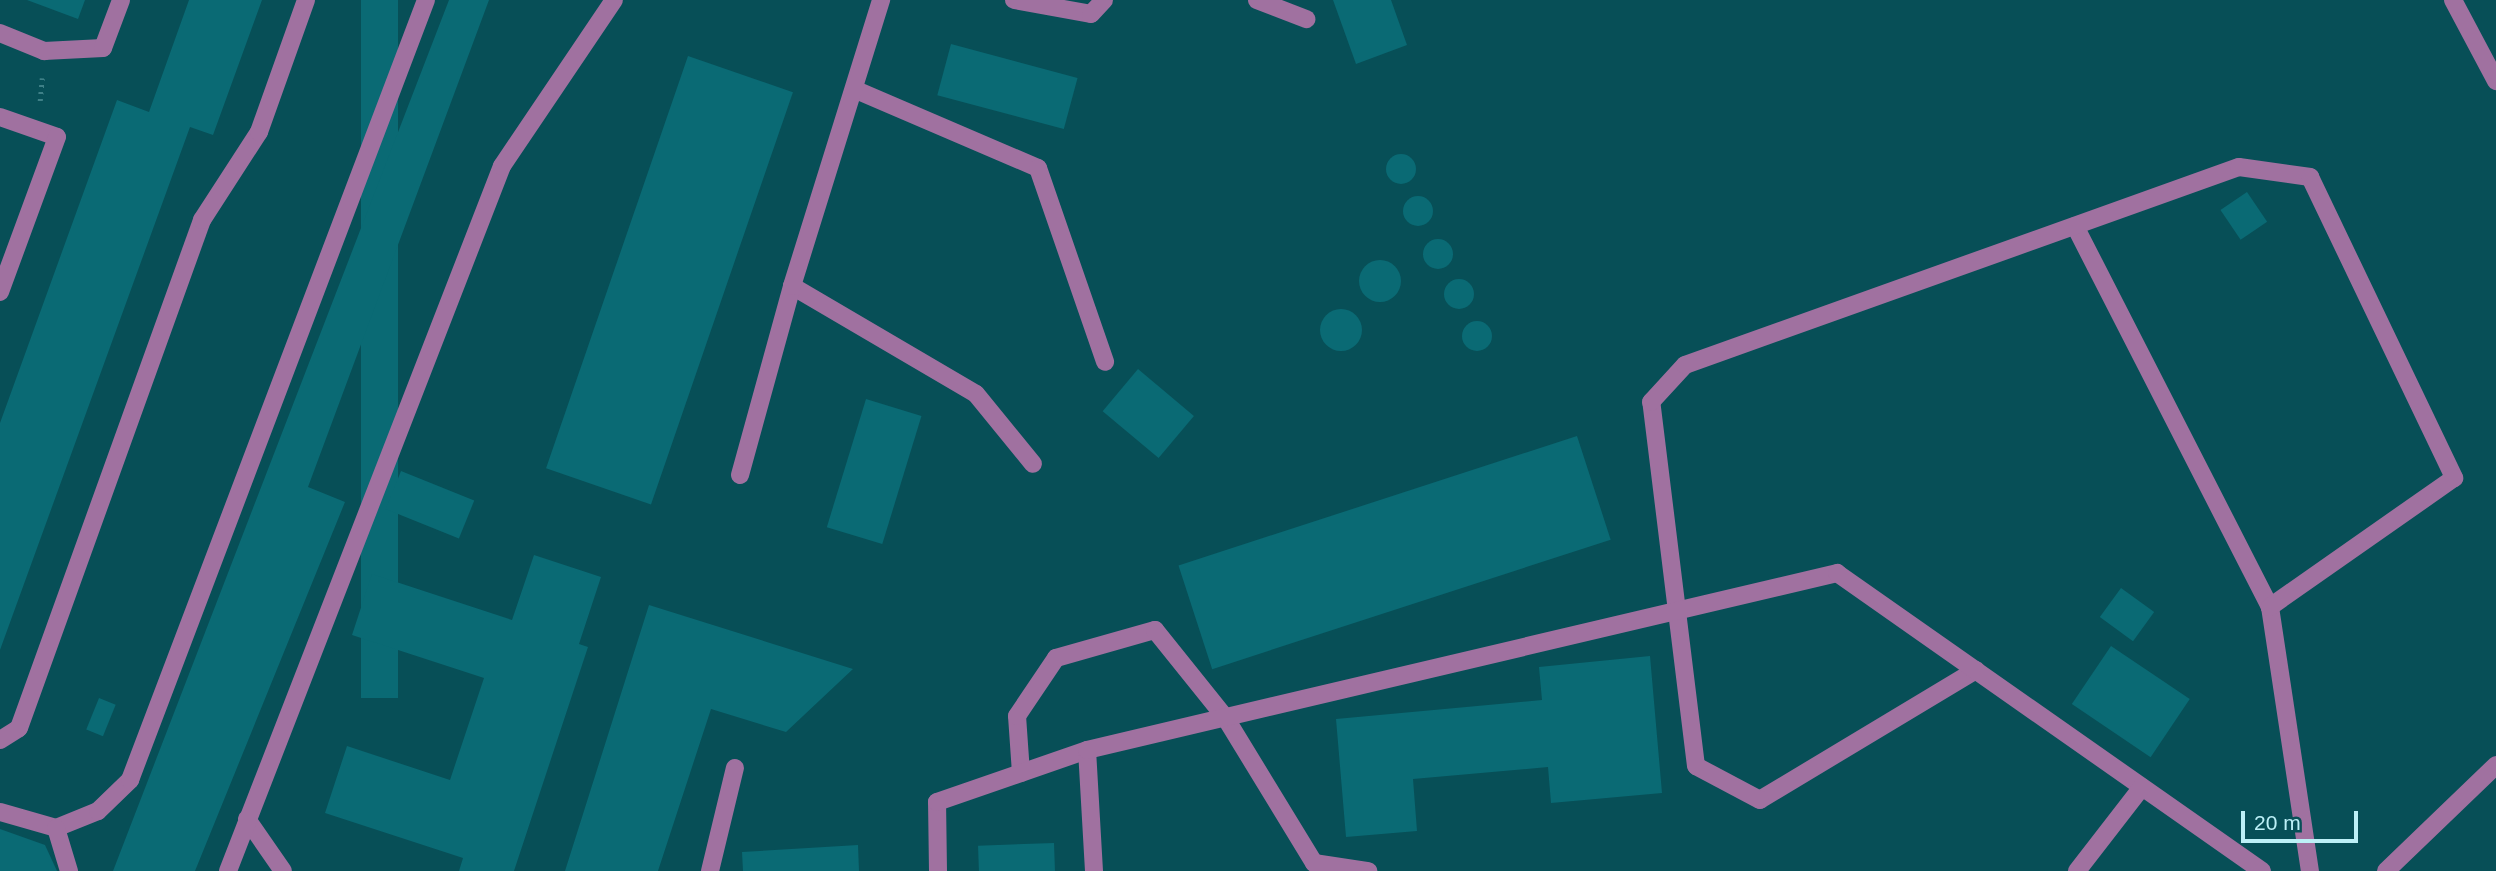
<!DOCTYPE html>
<style>
body{margin:0}
#map{position:relative;width:2496px;height:871px;overflow:hidden;background:#074f57;font-family:Helvetica,sans-serif}
div>[style]{position:absolute}
[style*='--x']{left:calc(var(--x)*1px);top:calc(var(--y)*1px);width:calc(var(--w)*1px);rotate:calc(var(--a)*1deg)}
.building>*{inset:0;background:#0a6a74;transform-origin:0 0}
.round{border-radius:50%}
.path>*{height:4.5px;margin-top:-2.25px;transform-origin:0;background:repeating-linear-gradient(90deg,#3e8087 0 2px,transparent 0 7px)}
.minor>*{height:18px;margin:-9px;padding:0 9px;transform-origin:9px;border-radius:9px;background:#a071a0}
span{translate:-50% -50%;white-space:nowrap;text-align:center;line-height:1.15;-webkit-text-stroke:7px #074f57;paint-order:stroke}
.scale{position:absolute;left:2241px;top:811px;width:117px;height:32px;box-sizing:border-box;border:4px solid #bcf0f7;border-top:0;padding-left:9px;font-size:21px;line-height:24px;white-space:nowrap;color:#bcf0f7;-webkit-text-stroke:5px #074f57;paint-order:stroke}
</style>
<div id="map">
<div class="building">
<i style="clip-path:polygon(27px 0,85px 0,78px 19px)"></i>
<i style="clip-path:polygon(189px 0,262px 0,213px 135px,190px 127px,0 650px,0 423px,117px 100px,149px 112px)"></i>
<i style="left:361px;top:0;width:37px;height:698px"></i>
<i style="clip-path:polygon(449px 0,489px 0,308px 487px,345px 502px,195px 871px,113px 871px)"></i>
<i style="clip-path:polygon(1333px 0,1391px 0,1407px 45px,1356px 64px)"></i>
<i style="left:951px;top:44px;width:131px;height:53px;rotate:15deg"></i>
<i style="left:688px;top:56px;width:111px;height:436px;rotate:19deg"></i>
<i class="round" style="left:1386px;top:154px;width:30px;height:30px"></i>
<i style="left:2247px;top:192px;width:36px;height:32px;rotate:56deg"></i>
<i class="round" style="left:1403px;top:196px;width:30px;height:30px"></i>
<i class="round" style="left:1423px;top:239px;width:30px;height:30px"></i>
<i class="round" style="left:1359px;top:260px;width:42px;height:42px"></i>
<i class="round" style="left:1444px;top:279px;width:30px;height:30px"></i>
<i class="round" style="left:1320px;top:309px;width:42px;height:42px"></i>
<i class="round" style="left:1462px;top:321px;width:30px;height:30px"></i>
<i style="left:1138px;top:369px;width:73px;height:55px;rotate:40deg"></i>
<i style="left:866px;top:399px;width:58px;height:134px;rotate:17deg"></i>
<i style="left:1577px;top:436px;width:109px;height:419px;rotate:72deg"></i>
<i style="left:401px;top:471px;width:79px;height:41px;rotate:22deg"></i>
<i style="clip-path:polygon(534px 555px,601px 577px,579px 644px,588px 647px,514px 871px,459px 871px,463px 858px,325px 813px,347px 746px,450px 780px,484px 678px,352px 635px,372px 574px,512px 620px)"></i>
<i style="left:2121px;top:588px;width:41px;height:36px;rotate:36deg"></i>
<i style="clip-path:polygon(649px 605px,853px 669px,786px 732px,711px 709px,658px 871px,565px 871px)"></i>
<i style="left:2111px;top:646px;width:95px;height:70px;rotate:34deg"></i>
<i style="clip-path:polygon(1650px 656px,1662px 793px,1551px 803px,1548px 767px,1413px 779px,1417px 831px,1346px 837px,1336px 719px,1542px 700px,1539px 667px)"></i>
<i style="left:99px;top:698px;width:18px;height:34px;rotate:22deg"></i>
<i style="clip-path:polygon(0 829px,45px 845px,57px 871px,0 871px)"></i>
<i style="left:1054px;top:843px;width:28px;height:76px;rotate:88deg"></i>
<i style="clip-path:polygon(858px 845px,859px 871px,743px 871px,742px 852px)"></i>
</div>
<div class="path">
<i style="--x:40;--y:101;--w:23;--a:-85"></i>
</div>
<div class="minor">
<i style="--x:1014;--y:0;--w:78;--a:10.3"></i>
<i style="--x:1091;--y:14;--w:19;--a:-47"></i>
<i style="--x:1257;--y:0;--w:53;--a:21.2"></i>
<i style="--x:2453;--y:0;--w:92;--a:62"></i>
<i style="--x:0;--y:33;--w:48;--a:22.2"></i>
<i style="--x:44;--y:51;--w:59;--a:-2.9"></i>
<i style="--x:103;--y:48;--w:51;--a:-69.4"></i>
<i style="--x:856;--y:90;--w:198;--a:23.2"></i>
<i style="--x:1038;--y:168;--w:205;--a:70.9"></i>
<i style="--x:0;--y:117;--w:60;--a:19.3"></i>
<i style="--x:57;--y:137;--w:165;--a:110.2"></i>
<i style="--x:2075;--y:226;--w:428;--a:62.9"></i>
<i style="--x:2270;--y:607;--w:267;--a:81.4"></i>
<i style="--x:792;--y:286;--w:213;--a:30.4"></i>
<i style="--x:976;--y:394;--w:90;--a:50.8"></i>
<i style="--x:740;--y:475;--w:196;--a:-74.6"></i>
<i style="--x:792;--y:286;--w:300;--a:-72.7"></i>
<i style="--x:1976;--y:670;--w:252;--a:149"></i>
<i style="--x:1760;--y:800;--w:72;--a:-152"></i>
<i style="--x:1696;--y:766;--w:367;--a:-97"></i>
<i style="--x:1651;--y:402;--w:50;--a:-47.4"></i>
<i style="--x:1685;--y:365;--w:588;--a:-19.67"></i>
<i style="--x:2239;--y:167;--w:72;--a:8"></i>
<i style="--x:2310;--y:177;--w:334;--a:64.4"></i>
<i style="--x:2454;--y:478;--w:225;--a:145"></i>
<i style="--x:0;--y:740;--w:22;--a:-32"></i>
<i style="--x:19;--y:728;--w:540;--a:-70.19"></i>
<i style="--x:202;--y:220;--w:105;--a:-57.1"></i>
<i style="--x:259;--y:132;--w:140;--a:-70.4"></i>
<i style="--x:1021;--y:773;--w:57;--a:-94"></i>
<i style="--x:1017;--y:716;--w:70;--a:-56.1"></i>
<i style="--x:1056;--y:658;--w:103;--a:-15.8"></i>
<i style="--x:1155;--y:630;--w:112;--a:51.2"></i>
<i style="--x:1225;--y:717;--w:171;--a:58.6"></i>
<i style="--x:1314;--y:863;--w:55;--a:8.4"></i>
<i style="--x:0;--y:812;--w:58;--a:15.9"></i>
<i style="--x:56;--y:828;--w:45;--a:-22"></i>
<i style="--x:98;--y:811;--w:45;--a:-44.1"></i>
<i style="--x:130;--y:780;--w:834;--a:-69.22"></i>
<i style="--x:247;--y:819;--w:63;--a:55.3"></i>
<i style="--x:56;--y:828;--w:45;--a:73.2"></i>
<i style="--x:228;--y:871;--w:756;--a:-68.76"></i>
<i style="--x:502;--y:166;--w:200;--a:-56"></i>
<i style="--x:710;--y:871;--w:106;--a:-76.4"></i>
<i style="--x:938;--y:871;--w:69;--a:-90.8"></i>
<i style="--x:937;--y:802;--w:159;--a:-19.1"></i>
<i style="--x:1094;--y:871;--w:121;--a:-93.3"></i>
<i style="--x:1087;--y:750;--w:771;--a:-13.28"></i>
<i style="--x:1837;--y:573;--w:519;--a:35.04"></i>
<i style="--x:2077;--y:871;--w:106;--a:-52.3"></i>
<i style="--x:2386;--y:871;--w:153;--a:-43.9"></i>
</div>
<div class="scale">20 m</div>
</div>
